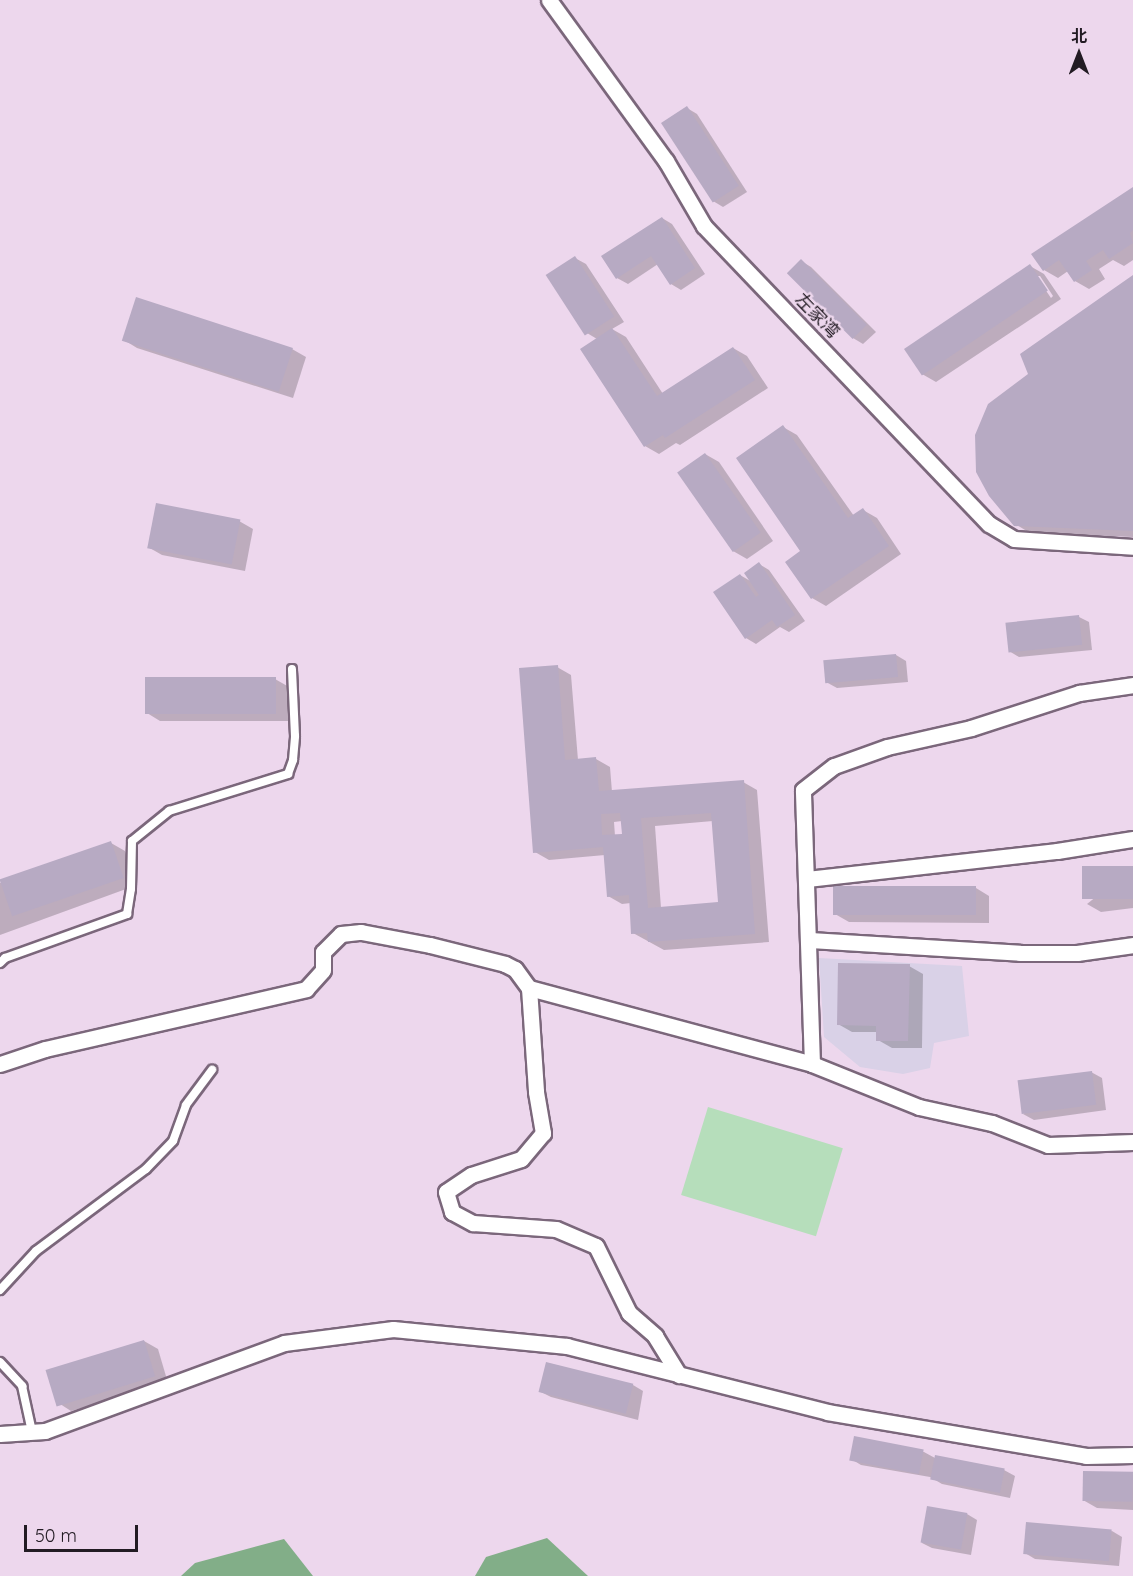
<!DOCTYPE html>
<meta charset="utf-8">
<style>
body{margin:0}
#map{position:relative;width:1133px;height:1576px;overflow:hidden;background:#edd7ed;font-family:Quicksand,"Noto Sans SC",sans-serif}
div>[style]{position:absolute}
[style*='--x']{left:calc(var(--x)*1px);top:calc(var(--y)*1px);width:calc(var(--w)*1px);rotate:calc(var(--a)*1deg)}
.education>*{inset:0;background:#d9d1e7}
.green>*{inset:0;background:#b6debb;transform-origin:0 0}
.forest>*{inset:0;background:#82ae88}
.shadow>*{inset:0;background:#0003}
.building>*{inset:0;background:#b7aac3;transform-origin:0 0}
.roads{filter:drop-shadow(2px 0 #7b677b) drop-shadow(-2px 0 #7b677b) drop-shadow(0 2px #7b677b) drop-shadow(0 -2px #7b677b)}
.lane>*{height:8px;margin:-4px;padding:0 4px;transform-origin:4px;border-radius:4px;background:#fff}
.street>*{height:15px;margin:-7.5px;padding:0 7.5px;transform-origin:7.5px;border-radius:7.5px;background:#fff}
span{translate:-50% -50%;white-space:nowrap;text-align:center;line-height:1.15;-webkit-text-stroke:4.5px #edd7ed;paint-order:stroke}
.street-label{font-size:18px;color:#221b23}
.north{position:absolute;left:1049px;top:24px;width:60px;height:60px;-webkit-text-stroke:4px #edd7ed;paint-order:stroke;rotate:0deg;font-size:16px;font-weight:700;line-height:24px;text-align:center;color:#221b23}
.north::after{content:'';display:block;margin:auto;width:21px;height:27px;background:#221b23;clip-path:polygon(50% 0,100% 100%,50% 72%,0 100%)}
.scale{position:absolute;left:24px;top:1525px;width:114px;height:27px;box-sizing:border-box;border:3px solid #221b23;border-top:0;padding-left:8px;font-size:18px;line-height:21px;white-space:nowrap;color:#221b23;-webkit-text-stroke:4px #edd7ed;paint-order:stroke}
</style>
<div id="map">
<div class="education">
<i style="clip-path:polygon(819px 958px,962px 966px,969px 1036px,934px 1043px,930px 1068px,903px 1074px,860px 1067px,824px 1037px)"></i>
</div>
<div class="green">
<i style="left:708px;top:1107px;width:141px;height:92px;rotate:17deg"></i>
</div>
<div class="forest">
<i style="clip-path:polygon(547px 1538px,588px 1576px,475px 1576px,486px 1557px)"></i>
<i style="clip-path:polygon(284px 1539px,313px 1576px,181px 1576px,195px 1563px)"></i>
</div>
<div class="shadow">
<i style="clip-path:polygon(687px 108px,697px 114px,747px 192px,723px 207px,713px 201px)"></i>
<i style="clip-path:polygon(1133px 189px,1133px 260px,1124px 266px,1113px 260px,1099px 269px,1105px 279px,1089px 289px,1075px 281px,1068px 271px,1058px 278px,1044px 270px)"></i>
<i style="clip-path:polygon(662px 218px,672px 224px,705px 274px,681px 290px,671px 284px,658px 264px,628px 284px,617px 278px)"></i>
<i style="clip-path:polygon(575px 258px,586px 264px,624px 322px,612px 329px,626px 337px,663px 394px,733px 348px,747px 356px,768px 388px,680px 445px,676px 443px,659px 454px,645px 446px,582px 349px,597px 339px,587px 333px)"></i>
<i style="clip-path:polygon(801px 261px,811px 267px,876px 332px,863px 344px,853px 338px,789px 273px)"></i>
<i style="clip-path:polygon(evenodd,1030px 266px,1044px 274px,1061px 299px,936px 382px,922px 374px,1030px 266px,1036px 276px,1040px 276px,1053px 296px,1051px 298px,1036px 276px)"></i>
<i style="clip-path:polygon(1133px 277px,1133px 537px,1030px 533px,1015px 524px,1029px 374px)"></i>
<i style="clip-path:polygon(124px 340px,292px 349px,306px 357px,293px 398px,137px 348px)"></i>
<i style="clip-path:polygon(783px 427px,797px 435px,854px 516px,863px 510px,877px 518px,901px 554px,826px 606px,812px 598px)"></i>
<i style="clip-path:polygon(705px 454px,719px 462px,773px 541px,747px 559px,733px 551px)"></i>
<i style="clip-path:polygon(239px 521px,253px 529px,245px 571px,162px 555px,148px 547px)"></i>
<i style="clip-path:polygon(759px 564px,769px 570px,805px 621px,789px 632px,780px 627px,756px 644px,746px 638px,740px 575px,752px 582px)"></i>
<i style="clip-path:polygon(1079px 617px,1089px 622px,1092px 650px,1019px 657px,1009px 651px)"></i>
<i style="clip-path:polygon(896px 655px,906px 661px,908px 682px,837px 688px,826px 682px)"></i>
<i style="clip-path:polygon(evenodd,557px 667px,571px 675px,578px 760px,596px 759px,610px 767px,612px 792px,743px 782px,757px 790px,769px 942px,664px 950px,633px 933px,631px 903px,622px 904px,608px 896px,605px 855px,549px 860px,535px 852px,557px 667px,622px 821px,624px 835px,615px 836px,614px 822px,622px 821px,557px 667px,713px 821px,719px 904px,661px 908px,655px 826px,713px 821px)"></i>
<i style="clip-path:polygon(275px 679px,289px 687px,289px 721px,160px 721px,147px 713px)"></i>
<i style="clip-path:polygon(111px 843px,125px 851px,137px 885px,0 935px,0 883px)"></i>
<i style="clip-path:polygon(1133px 867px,1133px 908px,1101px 912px,1087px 904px)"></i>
<i style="clip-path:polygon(976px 888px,989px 896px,989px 923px,849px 922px,835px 914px)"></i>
<i style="clip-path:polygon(909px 966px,923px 974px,922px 1048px,892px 1048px,878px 1040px,878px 1032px,852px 1032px,838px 1024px)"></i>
<i style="clip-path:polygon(1091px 1072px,1102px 1078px,1106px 1110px,1034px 1120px,1023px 1114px)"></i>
<i style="clip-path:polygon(144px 1341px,158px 1349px,168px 1383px,71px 1411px,57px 1402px)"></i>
<i style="clip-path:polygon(633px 1385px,643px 1391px,638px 1420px,551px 1397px,541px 1392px)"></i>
<i style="clip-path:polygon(855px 1438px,924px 1452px,935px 1458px,1004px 1470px,1015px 1476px,1010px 1498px,942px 1484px,930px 1477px,861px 1465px,851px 1459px)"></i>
<i style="clip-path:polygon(1133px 1474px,1133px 1510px,1097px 1508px,1083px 1500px)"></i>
<i style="clip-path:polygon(928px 1508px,967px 1514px,977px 1520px,971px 1555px,932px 1548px,922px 1543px)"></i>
<i style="clip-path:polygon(1112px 1531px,1122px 1537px,1119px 1566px,1035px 1559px,1025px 1553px)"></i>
</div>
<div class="building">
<i style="left:687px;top:106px;width:95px;height:31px;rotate:57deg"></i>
<i style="clip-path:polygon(1133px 187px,1133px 230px,1130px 233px,1133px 243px,1109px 259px,1103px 250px,1086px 261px,1092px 270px,1074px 282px,1059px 260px,1043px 271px,1031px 254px)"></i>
<i style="clip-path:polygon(662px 217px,695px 268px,670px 285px,651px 256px,616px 279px,601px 256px)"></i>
<i style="left:575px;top:256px;width:72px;height:35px;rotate:57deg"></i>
<i style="left:801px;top:259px;width:93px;height:20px;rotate:45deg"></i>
<i style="left:1030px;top:264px;width:32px;height:152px;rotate:56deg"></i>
<i style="clip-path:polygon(1133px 275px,1133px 531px,1014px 526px,989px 496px,976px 472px,975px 435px,988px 404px,1028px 374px,1020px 354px)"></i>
<i style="left:136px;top:297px;width:165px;height:46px;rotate:18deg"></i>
<i style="clip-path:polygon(612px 328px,657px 396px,733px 347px,755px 380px,665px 438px,663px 435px,644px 447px,580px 349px)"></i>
<i style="clip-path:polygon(783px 425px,848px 518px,863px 508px,889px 546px,811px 599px,785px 562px,800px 551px,736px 458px)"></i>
<i style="left:705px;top:453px;width:97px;height:34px;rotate:55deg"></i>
<i style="left:156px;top:503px;width:86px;height:46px;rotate:11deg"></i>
<i style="clip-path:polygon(759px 562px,795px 615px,777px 627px,772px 620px,745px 639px,713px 592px,740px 574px,756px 597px,759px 595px,744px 573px)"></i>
<i style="left:1079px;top:615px;width:30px;height:74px;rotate:84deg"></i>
<i style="left:896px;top:654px;width:23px;height:73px;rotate:85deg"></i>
<i style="clip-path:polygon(evenodd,558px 665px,565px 760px,596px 757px,599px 791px,744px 780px,755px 934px,648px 942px,647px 933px,631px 934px,629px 895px,607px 897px,603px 847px,533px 853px,519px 668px,558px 665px,620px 813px,622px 834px,602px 835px,601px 814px,620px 813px,558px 665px,711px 813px,718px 902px,648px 908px,641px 818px,711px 813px)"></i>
<i style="left:276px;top:677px;width:37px;height:131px;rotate:90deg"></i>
<i style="left:111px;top:841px;width:39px;height:118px;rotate:71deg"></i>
<i style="left:1133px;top:866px;width:33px;height:51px;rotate:90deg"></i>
<i style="left:833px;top:886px;width:143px;height:29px"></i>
<i style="clip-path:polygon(838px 963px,910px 964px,908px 1041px,876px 1041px,876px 1026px,837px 1025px)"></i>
<i style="left:1092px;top:1071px;width:34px;height:75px;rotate:83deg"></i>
<i style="left:144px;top:1340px;width:38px;height:103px;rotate:73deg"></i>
<i style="left:546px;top:1362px;width:90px;height:31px;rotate:14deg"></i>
<i style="left:854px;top:1436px;width:71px;height:25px;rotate:11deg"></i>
<i style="left:935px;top:1455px;width:71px;height:25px;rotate:11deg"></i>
<i style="left:1083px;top:1471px;width:50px;height:30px;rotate:1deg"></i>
<i style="left:927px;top:1506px;width:41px;height:37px;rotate:10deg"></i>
<i style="left:1026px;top:1522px;width:86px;height:32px;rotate:5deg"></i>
</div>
<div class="roads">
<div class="lane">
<i style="--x:0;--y:963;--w:7;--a:-45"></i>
<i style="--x:5;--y:958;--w:130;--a:-19.8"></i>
<i style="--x:127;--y:914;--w:25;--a:-81"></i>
<i style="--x:131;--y:889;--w:48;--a:-88.8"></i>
<i style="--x:132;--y:841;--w:48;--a:-39"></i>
<i style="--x:169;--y:811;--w:125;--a:-17.3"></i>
<i style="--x:288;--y:774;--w:15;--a:-70"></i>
<i style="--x:293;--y:760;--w:24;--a:-85"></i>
<i style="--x:295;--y:736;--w:67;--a:-92.6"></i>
<i style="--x:0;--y:1290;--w:53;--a:-47.3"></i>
<i style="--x:36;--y:1251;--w:137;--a:-36.7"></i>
<i style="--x:146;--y:1169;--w:39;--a:-46"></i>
<i style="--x:173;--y:1141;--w:38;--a:-70"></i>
<i style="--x:186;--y:1105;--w:44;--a:-53.4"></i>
<i style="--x:0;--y:1362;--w:33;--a:47"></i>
<i style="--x:22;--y:1386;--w:47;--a:77.7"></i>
</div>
<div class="street">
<i style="--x:549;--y:0;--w:199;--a:54"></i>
<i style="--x:666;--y:161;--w:75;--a:59.7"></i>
<i style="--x:704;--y:226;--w:412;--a:46.3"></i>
<i style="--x:989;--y:524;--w:29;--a:31"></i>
<i style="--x:1014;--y:539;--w:119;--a:3.8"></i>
<i style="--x:807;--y:879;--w:252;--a:-6.4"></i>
<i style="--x:1057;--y:851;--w:77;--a:-9"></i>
<i style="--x:810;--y:940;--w:210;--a:3.5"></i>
<i style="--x:1020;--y:953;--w:57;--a:0"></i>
<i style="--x:1077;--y:953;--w:57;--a:-8.1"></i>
<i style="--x:529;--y:988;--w:293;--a:15"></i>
<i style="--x:812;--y:1064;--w:115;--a:21.9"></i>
<i style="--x:919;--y:1107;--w:75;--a:12.4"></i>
<i style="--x:992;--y:1123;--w:60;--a:21.4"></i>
<i style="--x:1048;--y:1145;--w:85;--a:-2"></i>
<i style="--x:0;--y:1064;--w:47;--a:-18.4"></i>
<i style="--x:45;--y:1049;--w:268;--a:-12.9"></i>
<i style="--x:306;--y:989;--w:25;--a:-48"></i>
<i style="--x:323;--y:970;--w:18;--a:-90"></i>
<i style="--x:323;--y:952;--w:25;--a:-45"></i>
<i style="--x:341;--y:934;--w:20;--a:-6"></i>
<i style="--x:361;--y:932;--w:70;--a:10.7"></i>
<i style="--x:430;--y:945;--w:77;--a:14.2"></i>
<i style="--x:505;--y:964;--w:11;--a:27"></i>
<i style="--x:515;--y:969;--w:24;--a:54"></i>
<i style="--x:529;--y:988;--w:104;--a:86.1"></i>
<i style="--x:536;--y:1092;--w:42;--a:80.3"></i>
<i style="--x:543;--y:1133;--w:34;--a:130"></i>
<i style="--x:521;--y:1159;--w:52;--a:162.3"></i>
<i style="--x:471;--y:1175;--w:30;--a:146"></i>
<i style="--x:446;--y:1192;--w:21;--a:73"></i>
<i style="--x:452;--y:1212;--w:24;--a:28"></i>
<i style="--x:473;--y:1223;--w:83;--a:4.1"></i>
<i style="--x:556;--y:1229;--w:43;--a:23"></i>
<i style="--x:596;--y:1246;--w:75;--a:63.8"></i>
<i style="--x:629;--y:1313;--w:35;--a:41"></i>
<i style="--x:655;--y:1336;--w:46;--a:58.4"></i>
<i style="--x:812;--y:1064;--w:274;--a:-91.9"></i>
<i style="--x:803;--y:790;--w:39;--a:-38"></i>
<i style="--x:834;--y:766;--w:56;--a:-19.7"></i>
<i style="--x:887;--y:747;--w:86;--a:-12.7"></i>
<i style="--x:971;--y:728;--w:114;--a:-18"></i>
<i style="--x:1079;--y:693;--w:55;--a:-8.4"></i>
<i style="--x:0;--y:1434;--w:45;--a:-3.8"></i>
<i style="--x:45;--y:1431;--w:255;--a:-20.2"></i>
<i style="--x:284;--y:1343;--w:110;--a:-7.3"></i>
<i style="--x:393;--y:1329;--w:175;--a:5.6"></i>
<i style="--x:567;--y:1346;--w:268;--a:14.2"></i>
<i style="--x:827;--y:1412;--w:263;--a:9.6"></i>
<i style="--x:1086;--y:1456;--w:47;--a:-1.2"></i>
</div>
</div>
<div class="street-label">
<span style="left:817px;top:316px;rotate:46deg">左家湾</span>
</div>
<div class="north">北</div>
<div class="scale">50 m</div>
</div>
